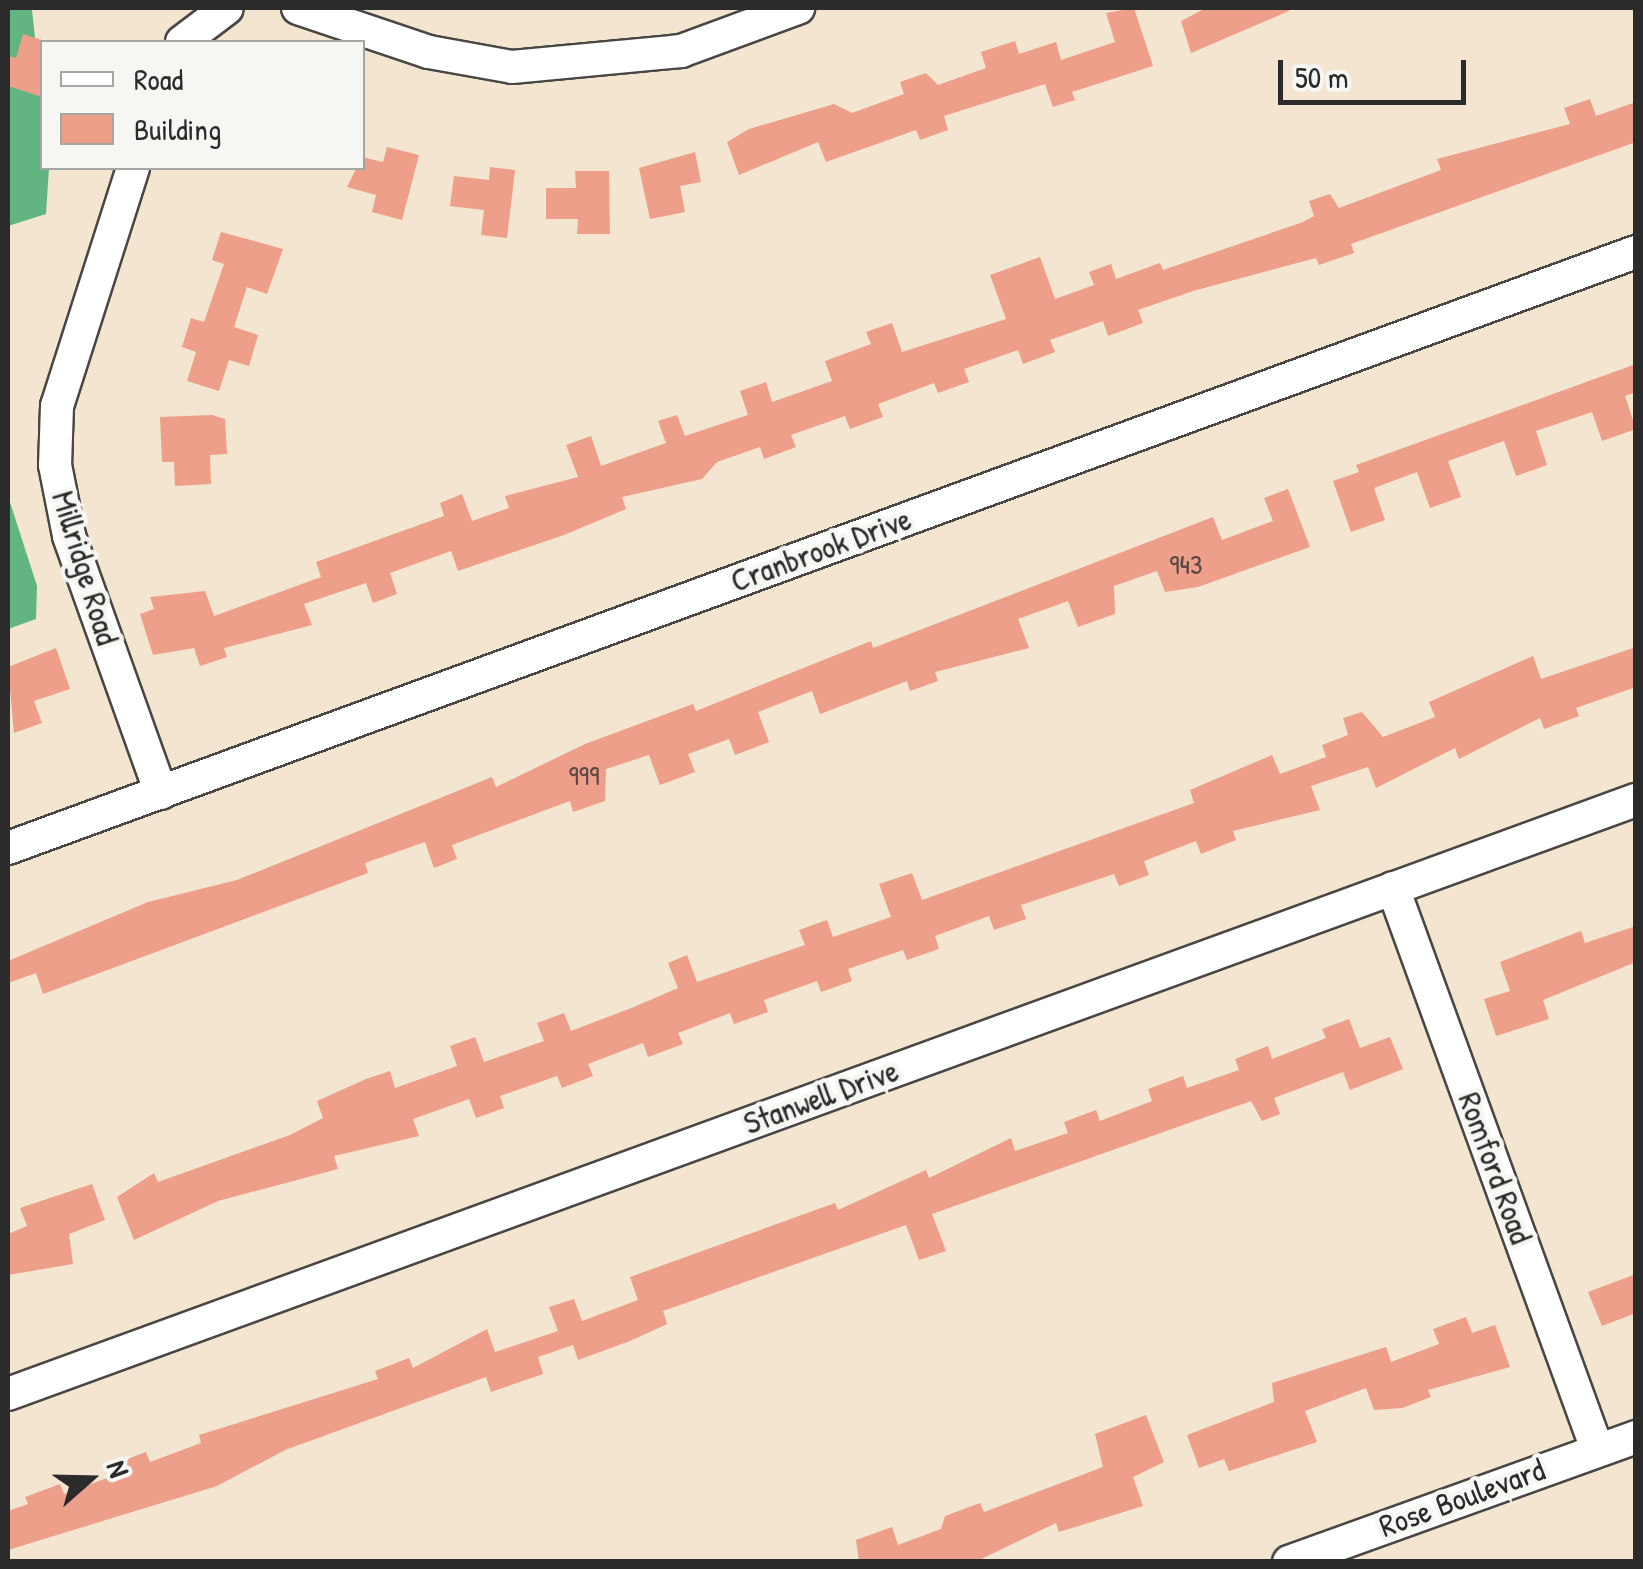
<!DOCTYPE html>
<style>
body{margin:0}
#map{position:relative;width:1643px;height:1569px;overflow:hidden;background:#f3e5cf;font-family:"Patrick Hand",sans-serif}
div>[style]{position:absolute}
[style*='--x']{left:calc(var(--x)*1px);top:calc(var(--y)*1px);width:calc(var(--w)*1px);rotate:calc(var(--a)*1deg)}
.forest>*{inset:0;background:#62b480}
.building>*{inset:0;background:#ed9f8a}
.roads{filter:drop-shadow(2px 0 #494744) drop-shadow(-2px 0 #494744) drop-shadow(0 2px #494744) drop-shadow(0 -2px #494744)}
.minor>*{height:32px;margin:-16px;padding:0 16px;transform-origin:16px;border-radius:16px;background:#fff}
span{translate:-50% -50%;white-space:nowrap;text-align:center;line-height:1.15;-webkit-text-stroke:9px #f6f6f2;paint-order:stroke}
.number-label{font-size:28px;color:#5c4843}
.number-label span{-webkit-text-stroke-width:0}
.street-label{font-size:32px;color:#2b2b2b}
.frame{position:absolute;inset:0;border:10px solid #2b2b2b;pointer-events:none}
.legend{position:absolute;left:40px;top:40px;width:325px;height:130px;box-sizing:border-box;background:#f6f6f2;border:2px solid #a5a5a2;margin:0;padding:12px 18px;list-style:none;font-size:30px;color:#2b2b2b}
.legend li{display:flex;align-items:center;gap:20px;height:50px}
.legend b{width:50px;border:2px solid #a5a5a2}
.north{position:absolute;left:40px;top:1429px;width:100px;height:100px;-webkit-text-stroke:8px #f6f6f2;paint-order:stroke;rotate:70deg;font-size:28px;font-weight:700;line-height:40px;text-align:center;color:#2b2b2b}
.north::after{content:'';display:block;margin:auto;width:35px;height:45px;background:#2b2b2b;clip-path:polygon(50% 0,100% 100%,50% 72%,0 100%)}
.scale{position:absolute;left:1278px;top:60px;width:188px;height:45px;box-sizing:border-box;border:5px solid #2b2b2b;border-top:0;padding-left:12px;font-size:30px;line-height:35px;white-space:nowrap;color:#2b2b2b;-webkit-text-stroke:8px #f6f6f2;paint-order:stroke}
</style>
<div id="map">
<div class="forest">
<i style="clip-path:polygon(8px 8px,32px 10px,49px 168px,46px 214px,8px 226px)"></i>
<i style="clip-path:polygon(8px 496px,37px 586px,36px 619px,8px 629px)"></i>
</div>
<div class="building">
<i style="clip-path:polygon(1134px 8px,1153px 66px,1072px 92px,1075px 100px,1053px 107px,1045px 84px,944px 116px,948px 130px,920px 140px,916px 130px,826px 162px,818px 142px,739px 175px,727px 142px,749px 129px,834px 104px,852px 113px,904px 94px,900px 82px,926px 73px,938px 85px,986px 68px,981px 52px,1015px 41px,1019px 54px,1056px 42px,1061px 60px,1115px 42px,1106px 13px)"></i>
<i style="clip-path:polygon(1206px 8px,1288px 8px,1289px 11px,1191px 53px,1181px 21px)"></i>
<i style="clip-path:polygon(23px 34px,42px 40px,42px 97px,8px 86px,8px 56px,16px 58px)"></i>
<i style="clip-path:polygon(1590px 99px,1596px 116px,1636px 102px,1636px 142px,1351px 244px,1354px 253px,1319px 265px,1316px 258px,1193px 291px,1138px 310px,1143px 323px,1108px 336px,1103px 321px,1050px 340px,1055px 352px,1023px 364px,1018px 350px,964px 369px,969px 382px,938px 393px,934px 383px,878px 404px,883px 417px,850px 429px,845px 416px,791px 435px,796px 447px,764px 459px,760px 447px,717px 462px,702px 479px,622px 497px,626px 509px,564px 535px,458px 571px,451px 551px,390px 573px,397px 594px,373px 603px,366px 583px,304px 604px,312px 625px,224px 648px,227px 657px,200px 666px,194px 648px,153px 655px,140px 614px,154px 609px,150px 597px,205px 591px,214px 616px,321px 577px,316px 562px,444px 516px,440px 503px,462px 494px,472px 521px,509px 508px,505px 496px,578px 477px,566px 445px,591px 436px,601px 466px,666px 443px,658px 421px,677px 415px,685px 436px,748px 415px,740px 391px,766px 382px,772px 402px,832px 381px,825px 361px,871px 344px,866px 332px,892px 323px,902px 352px,1006px 319px,990px 275px,1040px 257px,1055px 299px,1094px 285px,1089px 272px,1111px 264px,1116px 279px,1160px 263px,1163px 270px,1303px 222px,1314px 216px,1309px 201px,1330px 194px,1339px 208px,1441px 170px,1437px 159px,1570px 124px,1564px 108px)"></i>
<i style="clip-path:polygon(387px 147px,419px 155px,402px 220px,372px 212px,376px 195px,347px 187px,362px 157px,383px 162px)"></i>
<i style="clip-path:polygon(695px 152px,701px 182px,680px 186px,685px 212px,650px 219px,639px 168px)"></i>
<i style="clip-path:polygon(490px 167px,515px 170px,507px 238px,481px 235px,484px 210px,450px 206px,454px 176px,489px 180px)"></i>
<i style="clip-path:polygon(575px 171px,609px 171px,610px 234px,577px 234px,578px 219px,546px 219px,546px 188px,576px 188px)"></i>
<i style="clip-path:polygon(221px 232px,283px 249px,267px 294px,247px 287px,234px 327px,258px 335px,249px 366px,229px 360px,219px 391px,187px 381px,196px 352px,182px 347px,191px 318px,204px 322px,224px 264px,212px 260px)"></i>
<i style="clip-path:polygon(1636px 364px,1636px 392px,1625px 396px,1636px 429px,1602px 441px,1592px 412px,1536px 431px,1547px 465px,1516px 476px,1504px 441px,1448px 461px,1461px 497px,1430px 508px,1417px 472px,1374px 488px,1385px 520px,1351px 532px,1333px 481px,1359px 472px,1356px 465px)"></i>
<i style="clip-path:polygon(212px 415px,225px 419px,227px 454px,210px 455px,211px 484px,175px 486px,174px 462px,162px 462px,160px 417px)"></i>
<i style="clip-path:polygon(1288px 489px,1310px 547px,1198px 587px,1165px 592px,1157px 571px,1114px 586px,1115px 614px,1078px 627px,1068px 601px,1018px 619px,1029px 648px,935px 672px,938px 681px,910px 691px,907px 681px,820px 714px,812px 691px,758px 712px,769px 742px,735px 755px,729px 739px,688px 754px,695px 772px,660px 785px,649px 755px,606px 769px,605px 801px,573px 812px,570px 801px,452px 845px,457px 859px,434px 868px,425px 842px,365px 863px,368px 873px,43px 994px,36px 973px,8px 983px,8px 961px,148px 902px,237px 880px,492px 777px,496px 787px,585px 744px,693px 704px,696px 711px,871px 641px,873px 648px,1213px 517px,1222px 540px,1273px 521px,1264px 498px)"></i>
<i style="clip-path:polygon(1636px 647px,1636px 687px,1576px 708px,1579px 716px,1544px 729px,1540px 718px,1459px 759px,1455px 748px,1376px 788px,1368px 767px,1311px 786px,1320px 810px,1233px 831px,1236px 840px,1201px 854px,1196px 841px,1144px 861px,1149px 875px,1119px 886px,1114px 874px,1021px 905px,1026px 919px,994px 930px,989px 916px,935px 936px,939px 949px,907px 960px,903px 950px,848px 969px,852px 981px,821px 992px,817px 981px,764px 1000px,768px 1012px,734px 1024px,730px 1013px,678px 1033px,683px 1044px,648px 1057px,643px 1043px,588px 1064px,593px 1076px,562px 1088px,557px 1076px,500px 1096px,504px 1108px,476px 1118px,469px 1099px,413px 1119px,419px 1136px,334px 1156px,338px 1169px,218px 1201px,134px 1240px,117px 1197px,154px 1173px,158px 1182px,290px 1135px,323px 1118px,317px 1101px,366px 1079px,390px 1071px,395px 1088px,457px 1066px,450px 1046px,475px 1037px,484px 1062px,544px 1041px,537px 1023px,564px 1013px,571px 1031px,634px 1007px,678px 988px,668px 963px,687px 955px,697px 982px,805px 945px,799px 930px,827px 920px,833px 937px,891px 917px,879px 884px,912px 873px,922px 900px,1194px 803px,1190px 790px,1272px 755px,1280px 774px,1326px 757px,1322px 745px,1348px 735px,1343px 718px,1362px 712px,1383px 737px,1435px 717px,1429px 702px,1533px 656px,1541px 679px)"></i>
<i style="clip-path:polygon(56px 648px,70px 689px,34px 701px,42px 723px,14px 733px,8px 667px)"></i>
<i style="clip-path:polygon(1636px 926px,1636px 962px,1543px 1000px,1549px 1019px,1496px 1036px,1484px 999px,1510px 991px,1500px 962px,1581px 931px,1585px 943px)"></i>
<i style="clip-path:polygon(1349px 1019px,1360px 1048px,1390px 1037px,1403px 1069px,1350px 1090px,1343px 1072px,1274px 1098px,1280px 1114px,1262px 1121px,1251px 1101px,932px 1214px,946px 1251px,919px 1260px,906px 1225px,663px 1311px,667px 1324px,630px 1341px,578px 1360px,573px 1345px,538px 1357px,543px 1374px,491px 1392px,486px 1377px,285px 1450px,217px 1486px,8px 1550px,8px 1511px,28px 1504px,25px 1497px,60px 1484px,64px 1494px,115px 1475px,111px 1465px,146px 1452px,150px 1462px,201px 1443px,199px 1435px,378px 1379px,375px 1371px,409px 1358px,413px 1368px,487px 1329px,495px 1352px,558px 1331px,549px 1307px,574px 1299px,582px 1321px,638px 1300px,630px 1277px,835px 1203px,838px 1210px,926px 1170px,929px 1178px,1011px 1138px,1015px 1151px,1068px 1133px,1064px 1122px,1096px 1110px,1100px 1121px,1152px 1101px,1148px 1089px,1183px 1076px,1187px 1088px,1239px 1070px,1235px 1059px,1268px 1046px,1272px 1059px,1326px 1038px,1322px 1029px)"></i>
<i style="clip-path:polygon(92px 1184px,105px 1220px,69px 1234px,73px 1264px,8px 1275px,8px 1234px,27px 1226px,20px 1208px)"></i>
<i style="clip-path:polygon(1636px 1274px,1636px 1313px,1602px 1326px,1588px 1292px)"></i>
<i style="clip-path:polygon(1466px 1317px,1472px 1333px,1495px 1325px,1510px 1367px,1428px 1390px,1431px 1397px,1402px 1408px,1374px 1410px,1366px 1388px,1305px 1411px,1317px 1442px,1229px 1471px,1224px 1459px,1199px 1468px,1187px 1435px,1274px 1402px,1272px 1383px,1386px 1347px,1391px 1362px,1439px 1344px,1433px 1329px)"></i>
<i style="clip-path:polygon(1146px 1415px,1164px 1462px,1133px 1477px,1143px 1506px,1059px 1532px,1056px 1523px,975px 1562px,859px 1562px,856px 1540px,892px 1527px,898px 1545px,941px 1529px,945px 1516px,980px 1503px,984px 1512px,1103px 1467px,1095px 1434px)"></i>
</div>
<div class="roads">
<div class="minor">
<i style="--x:298;--y:8;--w:138;--a:18.6"></i>
<i style="--x:429;--y:52;--w:84;--a:10.2"></i>
<i style="--x:512;--y:67;--w:170;--a:-5.4"></i>
<i style="--x:681;--y:51;--w:125;--a:-20.2"></i>
<i style="--x:182;--y:42;--w:56;--a:-37.1"></i>
<i style="--x:133;--y:168;--w:250;--a:107.7"></i>
<i style="--x:57;--y:406;--w:59;--a:91.9"></i>
<i style="--x:55;--y:465;--w:72;--a:78.8"></i>
<i style="--x:69;--y:536;--w:273;--a:70.3"></i>
<i style="--x:8;--y:848;--w:1734;--a:-20.11"></i>
<i style="--x:1393;--y:888;--w:597;--a:70.02"></i>
<i style="--x:8;--y:1394;--w:1733;--a:-20.05"></i>
<i style="--x:1289;--y:1562;--w:369;--a:-19.8"></i>
</div>
</div>
<div class="number-label">
<span style="left:1186px;top:564px">943</span>
<span style="left:584px;top:775px">999</span>
</div>
<div class="street-label">
<span style="left:821px;top:550px;rotate:-20deg">Cranbrook Drive</span>
<span style="left:85px;top:568px;rotate:73deg">Millridge Road</span>
<span style="left:821px;top:1097px;rotate:-20deg">Stanwell Drive</span>
<span style="left:1495px;top:1168px;rotate:70deg">Romford Road</span>
<span style="left:1462px;top:1498px;rotate:-20deg">Rose Boulevard</span>
</div>
<div class="frame"></div>
<ul class="legend">
<li><b style="height:12px;background:#fff"></b>Road</li>
<li><b style="height:28px;background:#ed9f8a"></b>Building</li>
</ul>
<div class="north">N</div>
<div class="scale">50 m</div>
</div>
